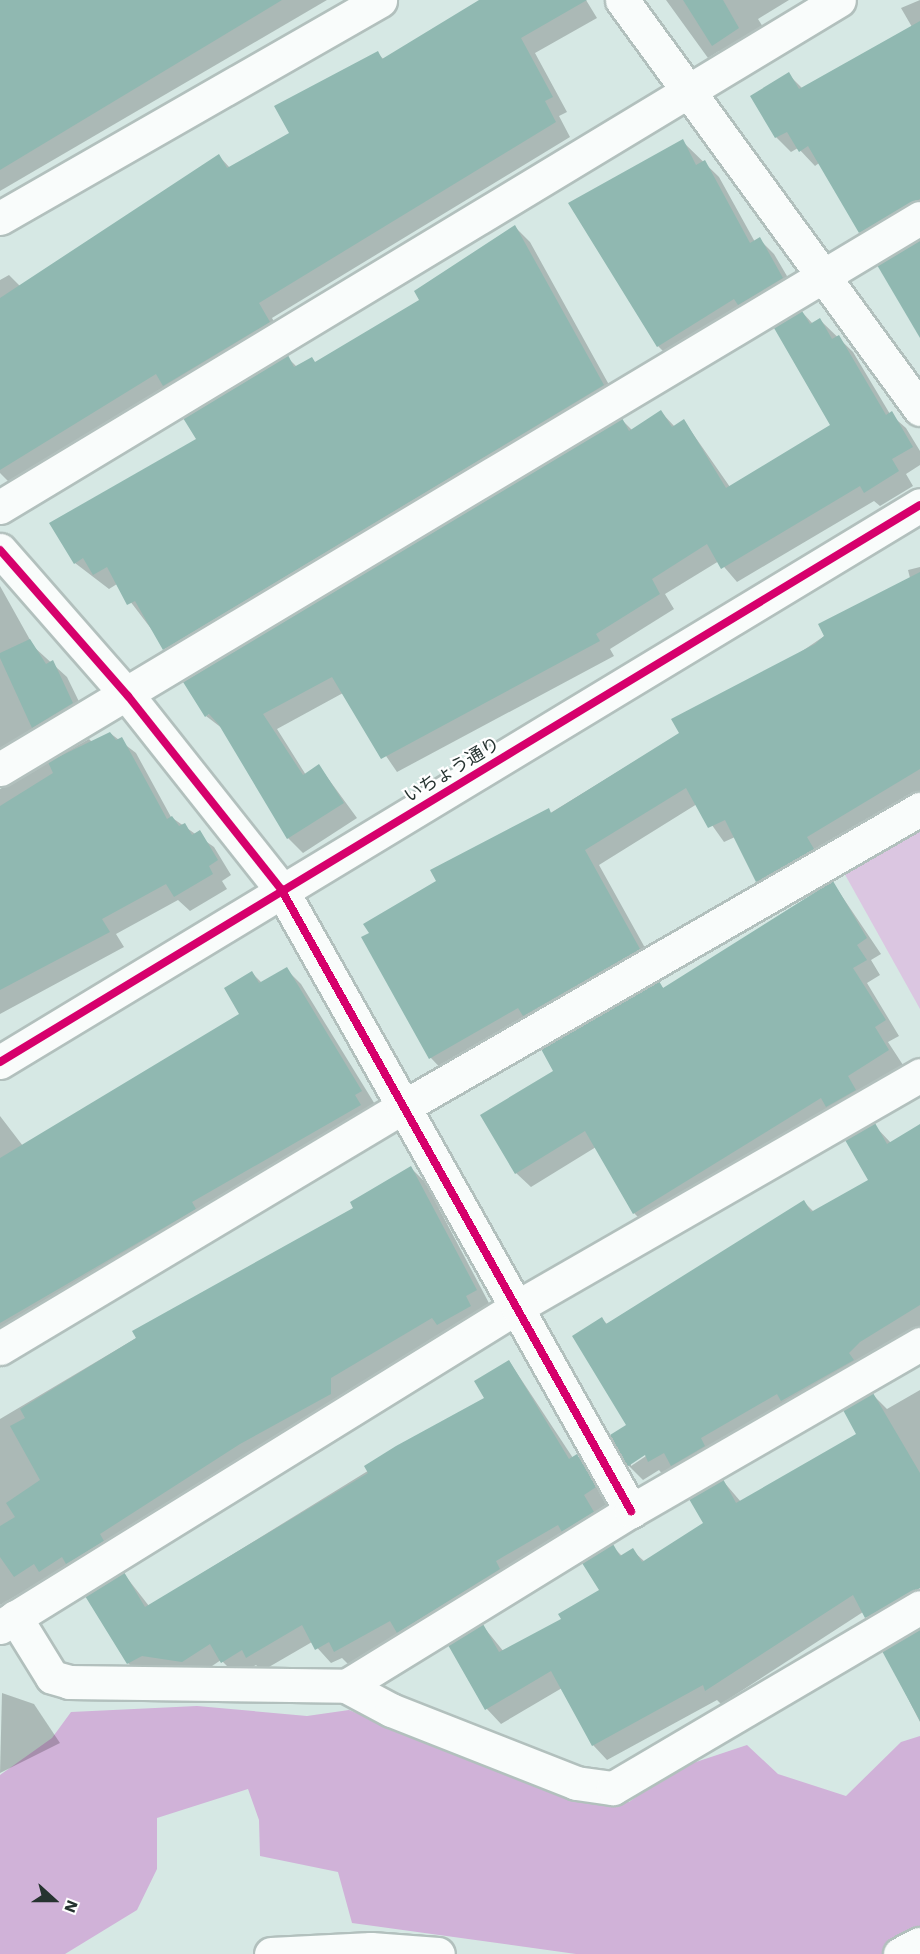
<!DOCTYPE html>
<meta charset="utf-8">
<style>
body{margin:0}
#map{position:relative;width:920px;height:1954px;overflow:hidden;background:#d6e8e4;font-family:"Work Sans","Noto Sans JP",sans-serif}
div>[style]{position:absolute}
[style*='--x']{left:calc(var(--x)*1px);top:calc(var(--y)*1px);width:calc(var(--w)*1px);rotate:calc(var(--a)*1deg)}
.green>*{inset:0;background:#dbc6e1}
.forest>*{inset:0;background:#d0b2d8}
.shadow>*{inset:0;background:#0003}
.building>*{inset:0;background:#90b8b1}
.roads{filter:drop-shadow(2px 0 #b2c0bd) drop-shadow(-2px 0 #b2c0bd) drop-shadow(0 2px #b2c0bd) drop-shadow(0 -2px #b2c0bd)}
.minor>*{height:33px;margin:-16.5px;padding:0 16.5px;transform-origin:16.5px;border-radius:16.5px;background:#f9fcfb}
.cycleway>*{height:8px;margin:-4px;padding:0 4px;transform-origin:4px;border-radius:4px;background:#d6006c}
span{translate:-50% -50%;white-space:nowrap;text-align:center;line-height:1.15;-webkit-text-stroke:4.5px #fff;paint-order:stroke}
.street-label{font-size:18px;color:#263330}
.north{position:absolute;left:24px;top:1870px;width:60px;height:60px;-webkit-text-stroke:4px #fff;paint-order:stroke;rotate:111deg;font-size:16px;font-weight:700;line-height:24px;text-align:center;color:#263330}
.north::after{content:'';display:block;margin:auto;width:21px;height:27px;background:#263330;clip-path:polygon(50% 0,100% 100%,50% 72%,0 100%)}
</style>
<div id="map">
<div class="green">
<i style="clip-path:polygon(920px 825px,920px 1009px,843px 871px)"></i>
</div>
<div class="forest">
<i style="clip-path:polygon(197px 1706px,307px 1716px,349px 1710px,514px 1778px,629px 1802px,675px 1769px,747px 1745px,778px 1774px,846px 1796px,901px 1742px,920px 1736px,920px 1954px,576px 1954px,352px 1923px,338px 1872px,260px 1856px,259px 1820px,248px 1789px,157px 1818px,157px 1869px,137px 1910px,65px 1954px,0 1954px,0 1775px,52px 1738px,71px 1712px)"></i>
</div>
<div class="shadow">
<i style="clip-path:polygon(11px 0,327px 0,0 191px,0 6px)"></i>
<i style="clip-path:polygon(482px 0,586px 0,597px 18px,535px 53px,567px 112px,559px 116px,570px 137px,272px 318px,283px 337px,14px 487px,0 473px,0 280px,9px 275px,21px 287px,219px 156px,230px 168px,291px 134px,378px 53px,384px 60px)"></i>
<i style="clip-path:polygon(666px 0,789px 0,758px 19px,763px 27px,728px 60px,719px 51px,708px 58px)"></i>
<i style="clip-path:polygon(920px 0,920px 220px,874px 247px,860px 232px,819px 163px,815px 166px,798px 148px,791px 152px,776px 137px,788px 74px,803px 89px,912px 27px,901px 8px)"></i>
<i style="clip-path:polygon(682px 141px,719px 177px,755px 242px,759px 239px,774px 254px,797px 293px,673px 361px,658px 346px,570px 203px)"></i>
<i style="clip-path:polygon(515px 227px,530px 242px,618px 401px,178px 664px,117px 584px,109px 589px,75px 563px,51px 524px,198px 439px,287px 357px,297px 367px,316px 363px,421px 300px)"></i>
<i style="clip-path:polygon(802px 312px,813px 324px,820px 320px,853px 352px,890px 414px,906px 428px,920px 451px,920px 465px,906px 474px,913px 486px,880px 506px,874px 501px,737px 582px,719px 561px,665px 594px,674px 609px,610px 649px,614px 656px,397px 772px,343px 693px,277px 729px,306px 775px,319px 766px,357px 818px,303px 853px,288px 838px,223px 729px,206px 716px,622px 420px,632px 430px,661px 412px,675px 427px,684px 421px,730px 487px,832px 425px)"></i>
<i style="clip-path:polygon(920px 567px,920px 792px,820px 852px,772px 896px,757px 881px,735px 837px,724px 842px,697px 804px,599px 865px,654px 964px,445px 1073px,431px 1058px,438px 882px,681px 733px,910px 578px,908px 570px)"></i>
<i style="clip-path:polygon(0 586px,34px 647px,67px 677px,87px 718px,0 776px)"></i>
<i style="clip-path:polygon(110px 733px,136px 753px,171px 817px,214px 847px,231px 875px,222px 881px,227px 889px,190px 911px,178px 900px,116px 934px,124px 947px,0 1014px,0 789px,89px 739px,93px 743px)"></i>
<i style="clip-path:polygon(833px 883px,881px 954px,871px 960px,880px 975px,867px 983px,899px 1036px,888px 1042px,903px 1065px,649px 1228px,634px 1213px,596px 1147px,531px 1187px,516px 1173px,555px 1072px,659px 983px,664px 989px)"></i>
<i style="clip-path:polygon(286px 969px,301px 984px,376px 1106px,0 1347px,0 1116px,23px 1146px,241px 1015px,252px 973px,262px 983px)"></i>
<i style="clip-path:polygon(evenodd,874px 1125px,891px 1143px,920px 1126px,920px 1332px,664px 1476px,659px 1470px,643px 1480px,629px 1466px,628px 1425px,602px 1319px,607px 1324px,804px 1202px,814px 1212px,870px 1180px,874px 1125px,650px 1450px,652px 1452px,631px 1466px,631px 1462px,650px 1450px)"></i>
<i style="clip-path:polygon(411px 1168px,425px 1182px,490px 1305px,345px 1393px,345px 1409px,0 1605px,0 1419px,355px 1208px)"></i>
<i style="clip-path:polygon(509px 1361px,573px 1458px,577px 1456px,592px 1470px,610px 1502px,598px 1510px,607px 1527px,349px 1665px,342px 1658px,331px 1663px,312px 1642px,262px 1671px,256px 1665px,237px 1676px,221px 1660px,197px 1676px,143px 1678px,128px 1663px,124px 1574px,149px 1606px,486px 1398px)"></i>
<i style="clip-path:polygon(920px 1390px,920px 1588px,901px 1599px,881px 1632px,863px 1612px,721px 1704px,717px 1700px,607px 1760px,593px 1745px,562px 1688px,501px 1724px,487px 1709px,450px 1646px,483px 1626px,504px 1652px,563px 1620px,601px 1591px,612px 1546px,622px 1556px,632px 1550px,645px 1562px,705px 1523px,723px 1481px,741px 1502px,858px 1434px,873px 1395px,887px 1409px)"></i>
<i style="clip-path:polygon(920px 1642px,920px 1722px,884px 1651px)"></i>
<i style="clip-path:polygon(2px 1693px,34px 1704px,60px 1743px,0 1773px)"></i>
</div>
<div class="building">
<i style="clip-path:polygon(0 0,282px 0,0 170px)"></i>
<i style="clip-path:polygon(479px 0,587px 0,521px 38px,553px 97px,545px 101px,556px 122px,259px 303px,270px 322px,163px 386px,156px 374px,0 470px,0 298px,219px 154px,227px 168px,289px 133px,274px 106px,378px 51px,382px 59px)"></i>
<i style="clip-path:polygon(683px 0,723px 0,739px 28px,712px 46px)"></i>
<i style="clip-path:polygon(920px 21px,920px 199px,859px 233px,808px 146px,799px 152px,787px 132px,775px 138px,750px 96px,789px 72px,799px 89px)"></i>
<i style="clip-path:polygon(683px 139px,696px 165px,705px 160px,750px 243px,760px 237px,783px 278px,738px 305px,734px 299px,657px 347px,568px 203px)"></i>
<i style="clip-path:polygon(515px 225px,604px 385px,163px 650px,135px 601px,127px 605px,107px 567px,93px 575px,83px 558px,74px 564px,49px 523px,196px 439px,183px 418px,288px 355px,294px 367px,312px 357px,315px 362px,419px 300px,414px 291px)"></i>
<i style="clip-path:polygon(920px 240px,920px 338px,877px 265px)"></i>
<i style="clip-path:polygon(802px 311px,810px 324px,820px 318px,832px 339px,839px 335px,886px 415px,892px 411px,913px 447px,892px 459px,899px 471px,864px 493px,860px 486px,721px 569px,707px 544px,652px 579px,660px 594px,596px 634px,600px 641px,381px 759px,332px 677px,263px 714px,303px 775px,319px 764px,344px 803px,287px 839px,219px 725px,209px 714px,205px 717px,183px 682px,622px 418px,629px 431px,661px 410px,672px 427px,684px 419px,726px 488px,830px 425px,774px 328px)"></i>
<i style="clip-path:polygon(920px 572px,920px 769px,807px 837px,814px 849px,756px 882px,725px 820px,708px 828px,686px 788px,585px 850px,640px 949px,523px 1016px,518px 1008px,429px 1059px,361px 937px,369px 933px,363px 924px,436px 881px,430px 870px,549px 808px,551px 813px,679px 733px,671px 719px,815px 644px,824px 636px,818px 624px)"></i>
<i style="clip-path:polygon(30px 639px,46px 664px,53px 660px,73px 703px,32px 728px,0 658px,0 653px)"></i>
<i style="clip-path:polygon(110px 732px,116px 740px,122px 737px,167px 819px,172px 816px,179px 826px,185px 823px,192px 835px,200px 830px,218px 860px,209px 866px,213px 874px,174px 897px,166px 884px,102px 919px,110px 932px,0 990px,0 806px,53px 773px,48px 762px)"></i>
<i style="clip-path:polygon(833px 881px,867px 938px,857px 945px,867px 960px,853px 968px,886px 1020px,875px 1027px,889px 1050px,848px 1076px,856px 1090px,826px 1107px,821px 1098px,633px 1214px,585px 1131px,515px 1174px,480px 1115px,553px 1071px,541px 1049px,659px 981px,663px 988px)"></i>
<i style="clip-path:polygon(287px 967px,362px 1091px,355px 1095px,361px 1105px,192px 1202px,196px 1209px,0 1323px,0 1158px,239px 1014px,224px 988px,252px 971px,259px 983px)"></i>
<i style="clip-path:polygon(875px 1123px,887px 1144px,920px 1124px,920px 1305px,860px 1342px,849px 1353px,854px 1360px,781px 1401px,777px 1394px,701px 1438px,705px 1446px,671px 1466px,664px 1453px,648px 1462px,645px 1455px,627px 1467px,610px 1435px,626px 1425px,572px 1336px,602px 1317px,606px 1324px,804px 1200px,811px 1212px,868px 1180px,845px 1140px)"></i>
<i style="clip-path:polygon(411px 1166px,477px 1290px,466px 1296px,471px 1306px,437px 1325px,432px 1318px,331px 1378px,331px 1394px,240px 1444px,100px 1534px,104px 1541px,66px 1564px,62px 1557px,39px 1572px,34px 1564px,14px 1577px,0 1557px,0 1526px,15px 1517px,6px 1503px,40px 1480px,10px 1426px,25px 1418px,20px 1409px,136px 1338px,132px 1331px,353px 1208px,350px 1202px)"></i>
<i style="clip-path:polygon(509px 1360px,569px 1459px,577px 1454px,596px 1487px,584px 1495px,594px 1512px,562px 1532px,558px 1525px,496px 1561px,500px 1569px,397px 1633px,390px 1621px,334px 1652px,329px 1642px,315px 1650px,302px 1625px,246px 1658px,242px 1650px,221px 1663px,210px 1644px,182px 1662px,142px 1656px,127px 1664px,85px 1596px,124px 1572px,145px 1607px,368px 1473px,364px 1466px,396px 1446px,484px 1398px,474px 1381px)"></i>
<i style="clip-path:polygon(873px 1393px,920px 1473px,920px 1588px,865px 1618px,853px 1595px,705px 1691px,703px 1685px,592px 1746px,551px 1671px,485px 1710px,448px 1645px,483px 1624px,499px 1652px,561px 1619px,558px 1614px,599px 1590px,582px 1563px,613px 1544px,620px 1556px,633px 1548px,642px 1562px,703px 1523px,689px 1499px,723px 1479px,736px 1503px,856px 1434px,843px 1410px)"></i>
<i style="clip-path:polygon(920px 1629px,920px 1721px,882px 1651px)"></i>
</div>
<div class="roads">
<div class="minor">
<i style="--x:622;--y:0;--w:506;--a:53.92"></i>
<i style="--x:0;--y:218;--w:438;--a:-29.8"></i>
<i style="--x:0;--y:507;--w:980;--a:-31.14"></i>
<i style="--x:0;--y:550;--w:194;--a:48.8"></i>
<i style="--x:128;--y:696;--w:246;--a:51.6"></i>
<i style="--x:281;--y:889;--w:714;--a:60.63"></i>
<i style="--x:0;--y:769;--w:1072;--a:-30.92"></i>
<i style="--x:0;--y:1062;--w:1075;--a:-31.19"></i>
<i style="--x:0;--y:1348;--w:470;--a:-30.9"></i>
<i style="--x:403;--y:1107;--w:597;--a:-29.96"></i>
<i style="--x:15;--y:1617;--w:70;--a:58.3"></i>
<i style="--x:52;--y:1677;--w:18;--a:16"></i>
<i style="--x:69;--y:1682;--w:277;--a:0.8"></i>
<i style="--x:346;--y:1686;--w:51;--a:28.1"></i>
<i style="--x:391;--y:1710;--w:199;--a:21.5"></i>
<i style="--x:576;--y:1783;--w:37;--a:8"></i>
<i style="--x:613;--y:1788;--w:356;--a:-30.5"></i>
<i style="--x:0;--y:1627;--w:608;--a:-31.76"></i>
<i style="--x:517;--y:1307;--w:465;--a:-29.9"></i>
<i style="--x:346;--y:1686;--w:334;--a:-31.6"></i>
<i style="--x:631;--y:1511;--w:334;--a:-30"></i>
<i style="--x:271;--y:1954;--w:100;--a:-2.9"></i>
<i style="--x:371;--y:1949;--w:67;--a:4.3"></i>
<i style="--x:900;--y:1954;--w:22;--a:-27"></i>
</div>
</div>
<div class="cycleway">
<i style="--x:0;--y:550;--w:194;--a:48.8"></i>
<i style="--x:128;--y:696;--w:246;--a:51.6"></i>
<i style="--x:281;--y:889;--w:714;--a:60.63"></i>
<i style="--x:0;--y:1062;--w:1075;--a:-31.19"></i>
</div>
<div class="street-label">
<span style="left:452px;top:770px;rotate:-31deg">いちょう通り</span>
</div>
<div class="north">N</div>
</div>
